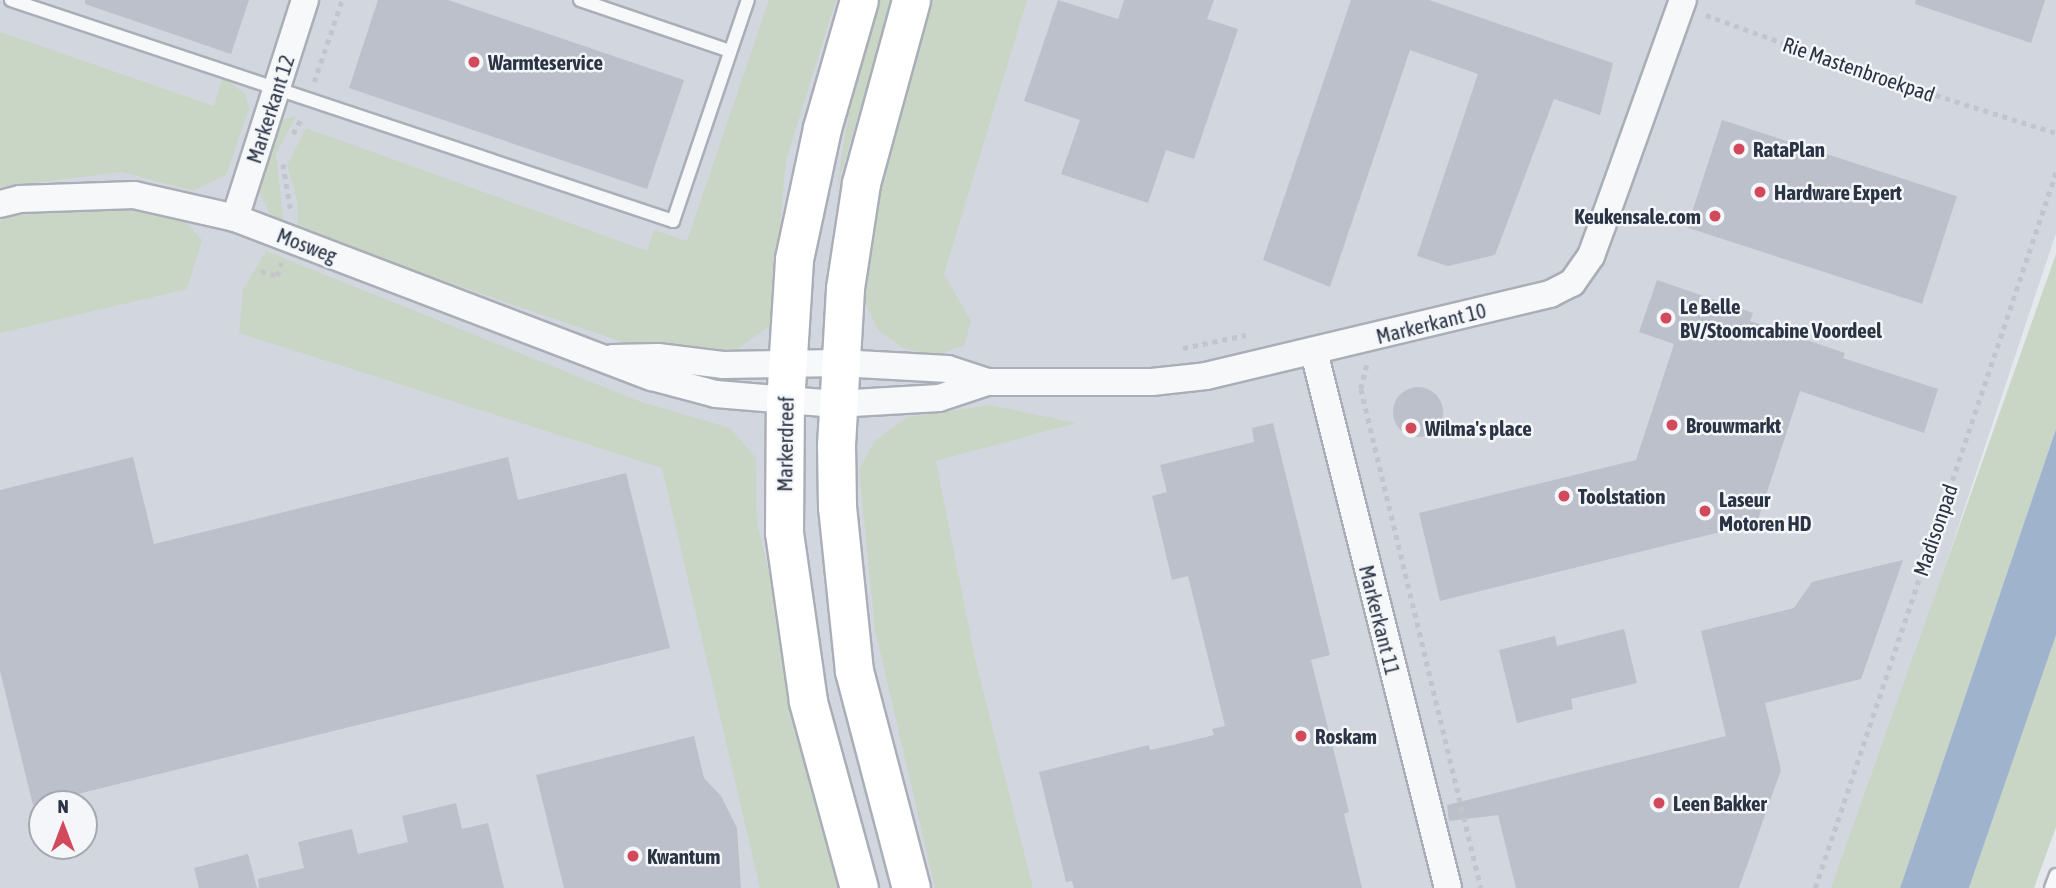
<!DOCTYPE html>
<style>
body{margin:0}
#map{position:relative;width:2056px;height:888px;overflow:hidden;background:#e4e7ec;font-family:"Asap Condensed",sans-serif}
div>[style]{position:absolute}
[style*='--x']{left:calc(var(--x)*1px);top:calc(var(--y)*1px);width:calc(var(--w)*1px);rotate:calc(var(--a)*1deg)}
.built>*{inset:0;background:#d2d6de}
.green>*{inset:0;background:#c9d6c5}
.water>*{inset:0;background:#9fb4cc}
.building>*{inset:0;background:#bbc0ca;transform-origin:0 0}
.round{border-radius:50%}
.path>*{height:4.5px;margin-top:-2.25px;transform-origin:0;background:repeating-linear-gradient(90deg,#c2c5cb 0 5px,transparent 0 10px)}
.roads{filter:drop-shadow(2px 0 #a9aeb7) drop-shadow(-2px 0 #a9aeb7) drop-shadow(0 2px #a9aeb7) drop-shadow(0 -2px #a9aeb7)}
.service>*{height:12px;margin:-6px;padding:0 6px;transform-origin:6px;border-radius:6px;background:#f7f8fa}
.minor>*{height:26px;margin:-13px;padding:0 13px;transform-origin:13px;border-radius:13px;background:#f7f8fa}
.secondary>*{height:37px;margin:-18.5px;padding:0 18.5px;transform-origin:18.5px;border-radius:18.5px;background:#fff}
.dots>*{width:19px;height:19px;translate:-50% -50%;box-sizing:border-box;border:4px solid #f4f6f9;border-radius:50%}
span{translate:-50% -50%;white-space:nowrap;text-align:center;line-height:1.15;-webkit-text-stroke:5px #f4f6f9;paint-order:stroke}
.poi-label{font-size:21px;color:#2b3445;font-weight:700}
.left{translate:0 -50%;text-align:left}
.right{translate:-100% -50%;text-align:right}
.street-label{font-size:21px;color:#2b3445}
.north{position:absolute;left:28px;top:790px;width:70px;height:70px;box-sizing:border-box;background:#f4f6f9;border:2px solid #a4a8b1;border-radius:50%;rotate:0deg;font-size:19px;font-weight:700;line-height:28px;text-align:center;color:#2b3445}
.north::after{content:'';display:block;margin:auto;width:24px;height:32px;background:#d1495b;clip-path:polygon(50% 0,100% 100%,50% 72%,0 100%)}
</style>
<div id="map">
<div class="built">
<i style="clip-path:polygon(evenodd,0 0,2056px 0,2056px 233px,1838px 888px,0 888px,0 0,42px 804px,84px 804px,84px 846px,42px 846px,42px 804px)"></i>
</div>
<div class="green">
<i style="clip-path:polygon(769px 0,836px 0,786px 160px,771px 325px,729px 355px,634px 346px,298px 231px,297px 200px,287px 165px,306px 128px,647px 251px,654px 230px,687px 241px)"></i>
<i style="clip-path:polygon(875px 0,892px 0,836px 191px,850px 105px)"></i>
<i style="clip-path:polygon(931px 0,1027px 0,944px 274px,971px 321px,964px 346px,934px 355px,903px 348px,878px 330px,861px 294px,870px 189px)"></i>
<i style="clip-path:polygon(0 32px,214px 106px,223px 77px,245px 94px,249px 109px,226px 175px,193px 191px,122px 172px,0 187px)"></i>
<i style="clip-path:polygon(296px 116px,276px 154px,284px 226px,271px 216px,257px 188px,278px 121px)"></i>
<i style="clip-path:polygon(125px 206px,184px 220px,202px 240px,187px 289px,0 333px,0 218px,29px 211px)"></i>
<i style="clip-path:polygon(266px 251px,641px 402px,730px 428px,756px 458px,757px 523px,845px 888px,760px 888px,662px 468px,239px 333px,243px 290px)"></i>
<i style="clip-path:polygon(2056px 254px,2056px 429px,1900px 888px,1831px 888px)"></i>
<i style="clip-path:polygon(990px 405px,1076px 423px,936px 461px,975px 659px,1033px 888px,935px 888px,875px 629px,859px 469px,875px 441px,908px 417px)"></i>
<i style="clip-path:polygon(2056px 634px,2056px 827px,2034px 888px,1969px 888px)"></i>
</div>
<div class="water">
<i style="clip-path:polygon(2056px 429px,2056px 635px,1969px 888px,1900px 888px)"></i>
</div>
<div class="building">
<i style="clip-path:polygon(85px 0,249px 0,231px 54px,85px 4px)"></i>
<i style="clip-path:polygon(378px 0,448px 0,684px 80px,647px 189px,349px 88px)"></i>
<i style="clip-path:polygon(1058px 0,1118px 19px,1124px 0,1214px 0,1207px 19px,1238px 29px,1194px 159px,1166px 150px,1148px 203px,1061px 174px,1080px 120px,1024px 101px)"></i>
<i style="clip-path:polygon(1351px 0,1429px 0,1613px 63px,1600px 115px,1554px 99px,1495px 255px,1448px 266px,1417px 256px,1478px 74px,1410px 50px,1330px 287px,1263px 260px)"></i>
<i style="clip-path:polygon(1916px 0,2045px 0,2031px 43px,1915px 4px)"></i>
<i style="left:1722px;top:120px;width:247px;height:113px;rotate:18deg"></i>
<i style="clip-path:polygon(1657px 280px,1753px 313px,1750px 321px,1845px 353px,1843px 358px,1938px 389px,1924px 433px,1800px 391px,1757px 523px,1440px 601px,1419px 513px,1636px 460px,1674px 344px,1639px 332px)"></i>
<i class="round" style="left:1393px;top:387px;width:50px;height:50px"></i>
<i style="clip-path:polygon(1273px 423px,1330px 655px,1311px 660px,1349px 812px,1344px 814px,1362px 888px,1074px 888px,1072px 881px,1066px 882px,1039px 772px,1149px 745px,1150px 750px,1173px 745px,1214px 735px,1212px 729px,1225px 726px,1188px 576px,1172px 580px,1152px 496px,1167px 492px,1160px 465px,1254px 442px,1252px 428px)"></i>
<i style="clip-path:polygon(133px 457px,154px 544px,508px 457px,518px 500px,626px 473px,670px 648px,33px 805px,0 671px,0 490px)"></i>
<i style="clip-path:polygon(1903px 560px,1861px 679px,1765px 703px,1781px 770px,1739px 888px,1516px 888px,1498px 815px,1449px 821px,1447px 805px,1726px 736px,1701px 631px,1794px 608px,1812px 582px)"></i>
<i style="clip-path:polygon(1624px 629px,1637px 683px,1571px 699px,1573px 709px,1517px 723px,1499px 650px,1555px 636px,1557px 646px)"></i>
<i style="clip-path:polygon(694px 736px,704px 778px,721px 796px,737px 828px,741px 888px,564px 888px,536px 775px)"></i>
<i style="clip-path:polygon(456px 803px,462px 829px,488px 823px,504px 888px,259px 888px,258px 879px,304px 868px,298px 842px,352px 829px,358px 854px,408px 842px,402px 816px)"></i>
<i style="clip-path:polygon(248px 854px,257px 888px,199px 888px,194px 868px)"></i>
</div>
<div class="path">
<i style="--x:1706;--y:15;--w:173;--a:19.9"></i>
<i style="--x:1869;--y:74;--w:196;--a:17.5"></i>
<i style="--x:314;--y:82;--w:87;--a:-71.1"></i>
<i style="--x:293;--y:134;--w:19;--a:-62"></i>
<i style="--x:283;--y:164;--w:48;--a:80.3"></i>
<i style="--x:261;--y:271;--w:17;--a:17"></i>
<i style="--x:277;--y:276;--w:14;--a:-73"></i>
<i style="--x:1183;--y:348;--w:64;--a:-11.7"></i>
<i style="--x:1367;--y:365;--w:25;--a:104"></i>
<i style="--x:1361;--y:389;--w:513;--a:76.48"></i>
<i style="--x:1815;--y:888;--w:755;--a:-71.4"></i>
</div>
<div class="roads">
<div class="service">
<i style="--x:11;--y:0;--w:698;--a:18.46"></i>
<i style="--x:673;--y:221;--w:233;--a:-71.3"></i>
<i style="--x:580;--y:0;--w:158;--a:18.8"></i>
<i style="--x:2051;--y:888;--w:14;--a:-69"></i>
</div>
<div class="minor">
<i style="--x:0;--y:204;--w:21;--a:-14"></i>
<i style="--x:20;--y:199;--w:114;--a:-2"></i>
<i style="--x:134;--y:195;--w:104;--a:12.8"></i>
<i style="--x:235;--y:218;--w:446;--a:20.9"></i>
<i style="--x:652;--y:377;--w:66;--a:14.9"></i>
<i style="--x:716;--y:394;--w:120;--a:4.8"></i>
<i style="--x:836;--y:404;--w:103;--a:-3.3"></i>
<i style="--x:939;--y:398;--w:51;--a:-18.4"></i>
<i style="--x:987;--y:382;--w:165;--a:0"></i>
<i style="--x:1152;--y:382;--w:54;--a:-6.3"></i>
<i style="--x:1206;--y:376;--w:354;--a:-13.4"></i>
<i style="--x:1550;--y:294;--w:25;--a:-27"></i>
<i style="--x:1572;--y:283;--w:33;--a:-55"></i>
<i style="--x:1591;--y:256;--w:32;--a:-70"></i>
<i style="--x:1602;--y:226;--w:240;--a:-70.3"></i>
<i style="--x:235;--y:218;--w:229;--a:-72.2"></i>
<i style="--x:1314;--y:352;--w:552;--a:75.96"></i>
<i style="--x:613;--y:358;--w:45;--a:-1.3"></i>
<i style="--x:658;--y:357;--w:65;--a:7"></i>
<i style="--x:723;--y:365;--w:116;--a:-1"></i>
<i style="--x:839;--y:363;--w:109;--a:3.2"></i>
<i style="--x:948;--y:369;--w:41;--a:18.4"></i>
</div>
<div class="secondary">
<i style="--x:859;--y:888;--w:194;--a:-105.3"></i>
<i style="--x:808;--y:701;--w:171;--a:-98.1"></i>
<i style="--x:784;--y:532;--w:129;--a:-89.6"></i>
<i style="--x:785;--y:403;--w:144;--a:-86.4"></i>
<i style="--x:794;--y:259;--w:134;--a:-77.9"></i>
<i style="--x:822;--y:128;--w:133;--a:-73.9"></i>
<i style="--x:911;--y:888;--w:224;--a:-104.7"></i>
<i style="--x:854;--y:671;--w:165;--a:-95.9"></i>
<i style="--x:837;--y:507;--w:62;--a:-90.9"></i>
<i style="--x:836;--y:445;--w:157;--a:-86.7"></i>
<i style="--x:845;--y:288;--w:106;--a:-81.3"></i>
<i style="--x:861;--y:183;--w:190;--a:-74.7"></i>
</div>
</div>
<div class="dots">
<i style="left:474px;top:62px;background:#d1495b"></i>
<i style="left:1739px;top:149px;background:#d1495b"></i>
<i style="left:1760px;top:192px;background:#d1495b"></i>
<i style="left:1715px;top:216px;background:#d1495b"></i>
<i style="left:1666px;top:318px;background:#d1495b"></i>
<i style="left:1672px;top:425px;background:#d1495b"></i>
<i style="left:1411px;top:428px;background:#d1495b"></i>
<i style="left:1564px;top:496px;background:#d1495b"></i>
<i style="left:1705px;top:511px;background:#d1495b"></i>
<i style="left:1301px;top:736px;background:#d1495b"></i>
<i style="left:1659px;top:803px;background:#d1495b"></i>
<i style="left:633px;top:856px;background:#d1495b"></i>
</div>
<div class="poi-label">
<span class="left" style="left:488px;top:62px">Warmteservice</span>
<span class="left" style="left:1753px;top:149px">RataPlan</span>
<span class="left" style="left:1774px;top:192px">Hardware Expert</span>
<span class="right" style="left:1701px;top:216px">Keukensale.com</span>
<span class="left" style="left:1680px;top:318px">Le Belle<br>BV/Stoomcabine Voordeel</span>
<span class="left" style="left:1686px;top:425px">Brouwmarkt</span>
<span class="left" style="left:1425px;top:428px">Wilma's place</span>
<span class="left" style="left:1578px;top:496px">Toolstation</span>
<span class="left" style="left:1719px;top:511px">Laseur<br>Motoren HD</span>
<span class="left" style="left:1315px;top:736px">Roskam</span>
<span class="left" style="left:1673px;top:803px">Leen Bakker</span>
<span class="left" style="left:647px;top:856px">Kwantum</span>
</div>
<div class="street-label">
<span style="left:1859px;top:69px;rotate:19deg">Rie Mastenbroekpad</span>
<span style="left:270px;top:109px;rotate:-72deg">Markerkant 12</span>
<span style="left:307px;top:245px;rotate:21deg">Mosweg</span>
<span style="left:1431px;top:323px;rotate:-14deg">Markerkant 10</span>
<span style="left:785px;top:444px;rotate:-89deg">Markerdreef</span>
<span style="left:1935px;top:530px;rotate:-71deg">Madisonpad</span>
<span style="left:1380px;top:620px;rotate:76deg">Markerkant 11</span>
</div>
<div class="north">N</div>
</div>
